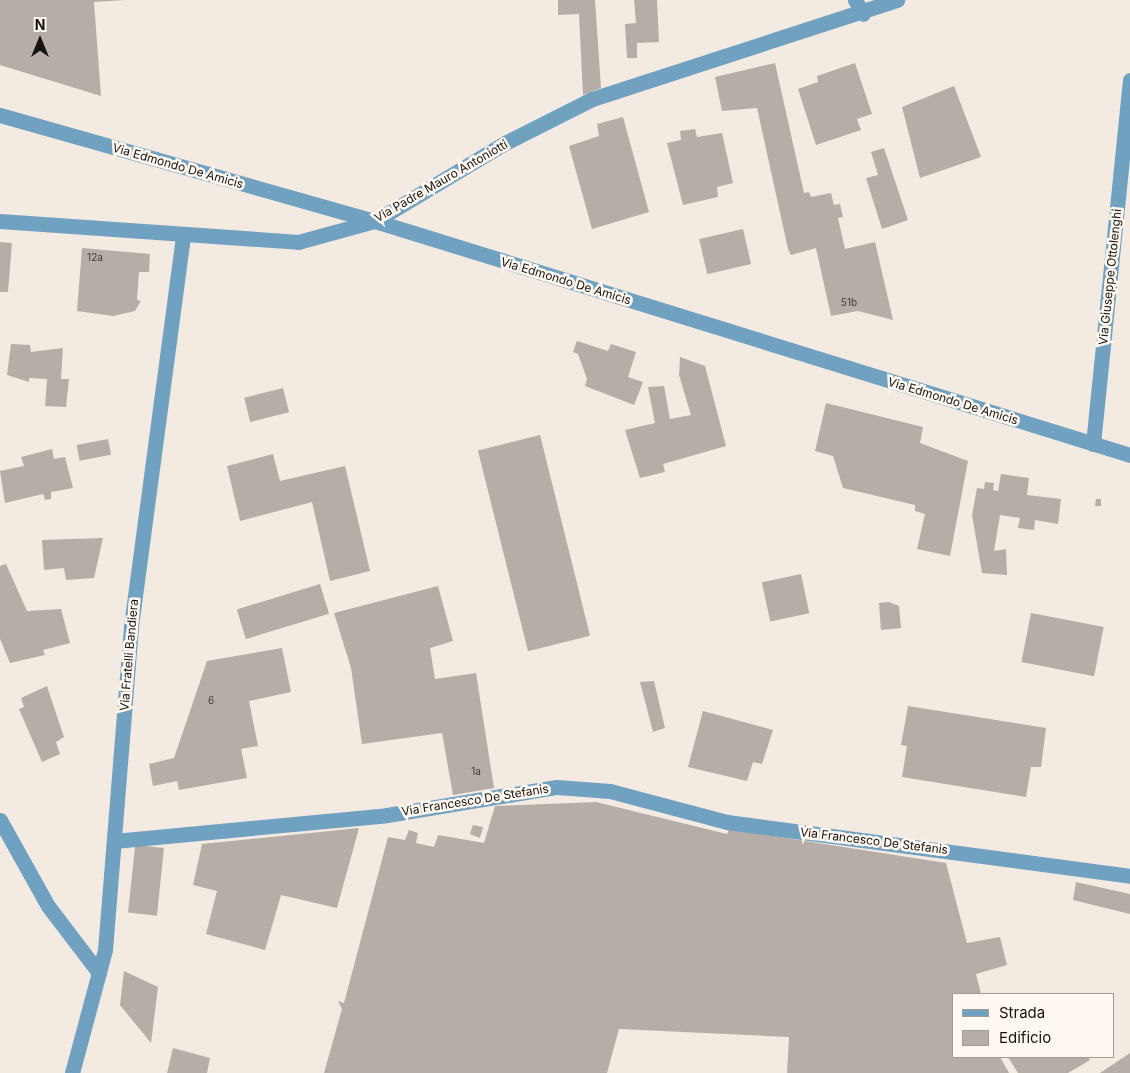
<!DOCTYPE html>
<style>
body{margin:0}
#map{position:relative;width:1130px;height:1073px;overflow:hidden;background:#f3eae1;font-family:Inter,sans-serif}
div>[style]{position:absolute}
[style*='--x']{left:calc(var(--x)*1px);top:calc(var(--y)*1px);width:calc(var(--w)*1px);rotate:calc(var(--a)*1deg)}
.building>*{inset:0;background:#b6aea6;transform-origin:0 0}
.minor>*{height:15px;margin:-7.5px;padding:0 7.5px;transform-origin:7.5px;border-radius:7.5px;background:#71a1c1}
span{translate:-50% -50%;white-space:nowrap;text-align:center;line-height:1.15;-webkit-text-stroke:5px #fff8f0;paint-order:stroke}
.number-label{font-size:10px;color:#3e3a36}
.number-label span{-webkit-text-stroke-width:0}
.street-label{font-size:12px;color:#161310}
.legend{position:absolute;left:952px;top:993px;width:162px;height:65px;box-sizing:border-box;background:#fff8f0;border:1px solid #a29c96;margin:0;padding:6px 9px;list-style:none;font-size:15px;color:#161310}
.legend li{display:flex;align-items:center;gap:10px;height:25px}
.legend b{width:25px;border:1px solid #a29c96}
.north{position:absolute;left:15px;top:15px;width:50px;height:50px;-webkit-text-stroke:4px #fff8f0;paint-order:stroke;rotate:0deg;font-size:14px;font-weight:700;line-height:20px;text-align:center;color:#161310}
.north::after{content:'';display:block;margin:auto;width:18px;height:22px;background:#161310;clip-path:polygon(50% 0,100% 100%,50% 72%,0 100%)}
</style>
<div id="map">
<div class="building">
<i style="clip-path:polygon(0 0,125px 0,94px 2px,101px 96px,0 65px)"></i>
<i style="clip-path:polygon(558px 0,595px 0,601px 88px,583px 95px,579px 14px,558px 15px)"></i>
<i style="clip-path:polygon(634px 0,657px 0,659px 42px,637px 43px,637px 58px,627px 58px,625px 24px,636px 23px)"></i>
<i style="clip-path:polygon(775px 63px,804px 193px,809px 192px,811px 197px,831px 193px,834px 205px,840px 204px,843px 217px,838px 218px,845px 249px,875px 242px,893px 320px,858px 311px,831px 316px,816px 248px,791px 255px,788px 249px,757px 108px,722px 111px,715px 77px)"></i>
<i style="clip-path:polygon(855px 63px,872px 114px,857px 119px,861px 130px,816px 145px,798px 89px,818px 82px,817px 76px)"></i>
<i style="clip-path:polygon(954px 86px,981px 157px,920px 178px,902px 107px)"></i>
<i style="clip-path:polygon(623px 117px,649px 212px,592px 229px,569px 146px,599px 136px,597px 124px)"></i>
<i style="clip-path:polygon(695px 129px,697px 137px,722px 133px,733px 183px,717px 187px,718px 197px,683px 205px,667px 143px,681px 140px,680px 131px)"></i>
<i style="clip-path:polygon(884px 148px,908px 220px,882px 229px,866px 178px,878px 175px,871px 152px)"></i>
<i style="left:743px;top:229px;width:36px;height:45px;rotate:77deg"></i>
<i style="clip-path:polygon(0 242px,12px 243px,8px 292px,0 292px)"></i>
<i style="clip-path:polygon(82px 248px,150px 254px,149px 272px,139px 272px,137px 300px,141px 301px,135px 311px,113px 316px,77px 311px)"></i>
<i style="clip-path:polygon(577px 341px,608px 351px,611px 344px,636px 352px,628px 377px,643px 382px,634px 405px,585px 386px,587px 379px,578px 354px,573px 352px)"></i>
<i style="clip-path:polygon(11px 344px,30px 345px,31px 352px,63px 348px,61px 379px,69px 379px,66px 407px,45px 406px,47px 379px,29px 378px,29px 382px,7px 375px)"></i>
<i style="clip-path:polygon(680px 357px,705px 366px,726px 446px,663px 464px,665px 472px,640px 478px,625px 430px,655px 423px,648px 387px,664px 386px,670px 419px,691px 415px,679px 375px)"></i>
<i style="left:283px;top:388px;width:25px;height:40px;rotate:76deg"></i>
<i style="clip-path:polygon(826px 403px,923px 427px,920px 443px,968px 461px,950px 556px,917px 549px,925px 514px,915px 511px,915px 505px,843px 488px,833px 456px,815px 451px)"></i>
<i style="left:540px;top:435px;width:207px;height:64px;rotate:76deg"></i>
<i style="left:108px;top:439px;width:16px;height:32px;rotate:79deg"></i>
<i style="clip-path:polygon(52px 449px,54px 459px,65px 457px,73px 488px,51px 492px,51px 499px,45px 500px,43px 494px,5px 503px,0 471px,24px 466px,21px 457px)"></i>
<i style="clip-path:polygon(273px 454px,280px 481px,345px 466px,370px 571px,330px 581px,312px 502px,240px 521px,227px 466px)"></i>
<i style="clip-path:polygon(1001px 474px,1029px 478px,1027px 495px,1061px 499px,1058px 524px,1035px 520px,1034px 530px,1018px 528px,1020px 518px,1000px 515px,994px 551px,1006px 549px,1007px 575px,982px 573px,972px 515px,977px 488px,984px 489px,985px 482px,994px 483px,993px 490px,998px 491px)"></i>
<i style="clip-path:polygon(1096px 499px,1101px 499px,1101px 506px,1095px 506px)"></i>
<i style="clip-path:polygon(103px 538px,94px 578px,66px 580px,64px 568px,44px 570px,42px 540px)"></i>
<i style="clip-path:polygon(6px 564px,27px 611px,61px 609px,70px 643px,43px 650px,45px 655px,10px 663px,0 639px,0 566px)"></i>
<i style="left:801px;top:574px;width:40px;height:40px;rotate:78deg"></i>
<i style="left:320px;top:584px;width:31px;height:87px;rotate:73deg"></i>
<i style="clip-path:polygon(438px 586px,453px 641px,430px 648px,435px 679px,476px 673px,494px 788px,453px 795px,442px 733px,362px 744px,351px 668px,334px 613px)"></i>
<i style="clip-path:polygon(889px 602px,899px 606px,901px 628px,881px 630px,879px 603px)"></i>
<i style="left:1031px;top:613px;width:74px;height:50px;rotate:11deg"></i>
<i style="clip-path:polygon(282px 648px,291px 692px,249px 701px,258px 746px,241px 749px,247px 778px,179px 790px,177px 781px,153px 786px,149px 764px,174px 758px,207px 661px)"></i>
<i style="clip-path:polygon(654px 681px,665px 728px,653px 732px,640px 682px)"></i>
<i style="clip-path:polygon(47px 686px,64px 737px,56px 742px,60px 754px,42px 762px,19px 709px,24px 707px,21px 698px)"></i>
<i style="clip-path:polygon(908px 706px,1046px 728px,1041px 767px,1031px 767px,1026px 797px,902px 777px,907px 746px,901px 745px)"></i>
<i style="clip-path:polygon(703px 711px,773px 730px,762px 764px,753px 762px,747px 781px,688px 767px)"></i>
<i style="clip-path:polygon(596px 802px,727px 834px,729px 829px,946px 863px,967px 943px,1000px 937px,1007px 965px,976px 974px,981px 994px,954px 994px,954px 1057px,1000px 1057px,1009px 1073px,787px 1073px,789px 1037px,619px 1029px,607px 1073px,324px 1073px,342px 1009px,338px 1001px,344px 1003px,388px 837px,405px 840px,409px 830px,418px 833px,416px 843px,434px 847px,438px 835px,484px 843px,495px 806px)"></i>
<i style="clip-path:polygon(473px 825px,483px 827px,480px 838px,470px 834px)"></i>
<i style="clip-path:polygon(359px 828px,337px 908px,281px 895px,265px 950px,206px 934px,217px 891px,193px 885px,202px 844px)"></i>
<i style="left:164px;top:848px;width:68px;height:29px;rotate:96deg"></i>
<i style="clip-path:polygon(1076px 882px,1130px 894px,1130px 914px,1073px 900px)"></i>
<i style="clip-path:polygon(124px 971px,158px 987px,151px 1043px,120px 1005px)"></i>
<i style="clip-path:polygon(173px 1048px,210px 1058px,207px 1073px,167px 1073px)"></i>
<i style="clip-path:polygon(1130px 1053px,1130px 1073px,1100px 1073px)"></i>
<i style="clip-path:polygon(1008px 1057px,1088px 1057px,1090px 1060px,1068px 1073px,1018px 1073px)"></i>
</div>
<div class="minor">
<i style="--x:855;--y:0;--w:16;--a:60"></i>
<i style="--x:0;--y:115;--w:390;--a:15.8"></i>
<i style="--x:375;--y:221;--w:790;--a:17.22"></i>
<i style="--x:0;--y:221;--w:299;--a:4"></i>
<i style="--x:298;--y:242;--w:80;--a:-15.3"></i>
<i style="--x:375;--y:221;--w:152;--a:-31"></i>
<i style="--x:505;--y:143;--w:97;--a:-26.8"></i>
<i style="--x:592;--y:99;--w:321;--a:-18"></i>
<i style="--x:1093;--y:444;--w:366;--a:-84.2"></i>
<i style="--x:0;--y:820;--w:98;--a:60.8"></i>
<i style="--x:48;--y:906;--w:84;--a:52.7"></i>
<i style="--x:114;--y:841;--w:274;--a:-5.4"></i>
<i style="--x:387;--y:815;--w:172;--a:-9.4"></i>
<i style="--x:557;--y:787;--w:53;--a:4.3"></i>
<i style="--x:610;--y:791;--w:121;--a:14.8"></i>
<i style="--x:727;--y:822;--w:407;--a:7.6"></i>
<i style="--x:72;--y:1073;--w:127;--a:-75"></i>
<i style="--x:105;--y:950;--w:325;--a:-85.4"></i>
<i style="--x:131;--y:626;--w:394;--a:-82.4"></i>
</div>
<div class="number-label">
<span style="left:95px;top:258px">12a</span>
<span style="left:849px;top:303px">51b</span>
<span style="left:211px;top:701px">6</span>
<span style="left:476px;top:772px">1a</span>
</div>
<div class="street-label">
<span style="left:178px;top:166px;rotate:16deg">Via Edmondo De Amicis</span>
<span style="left:441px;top:181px;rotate:-30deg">Via Padre Mauro Antoniotti</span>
<span style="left:1110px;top:277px;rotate:-84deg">Via Giuseppe Ottolenghi</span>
<span style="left:566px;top:281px;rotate:17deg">Via Edmondo De Amicis</span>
<span style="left:953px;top:401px;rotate:17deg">Via Edmondo De Amicis</span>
<span style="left:129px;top:655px;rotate:-85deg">Via Fratelli Bandiera</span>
<span style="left:475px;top:800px;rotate:-9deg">Via Francesco De Stefanis</span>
<span style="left:874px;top:841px;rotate:7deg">Via Francesco De Stefanis</span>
</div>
<ul class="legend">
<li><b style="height:6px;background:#71a1c1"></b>Strada</li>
<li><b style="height:14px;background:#b6aea6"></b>Edificio</li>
</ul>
<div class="north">N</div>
</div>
